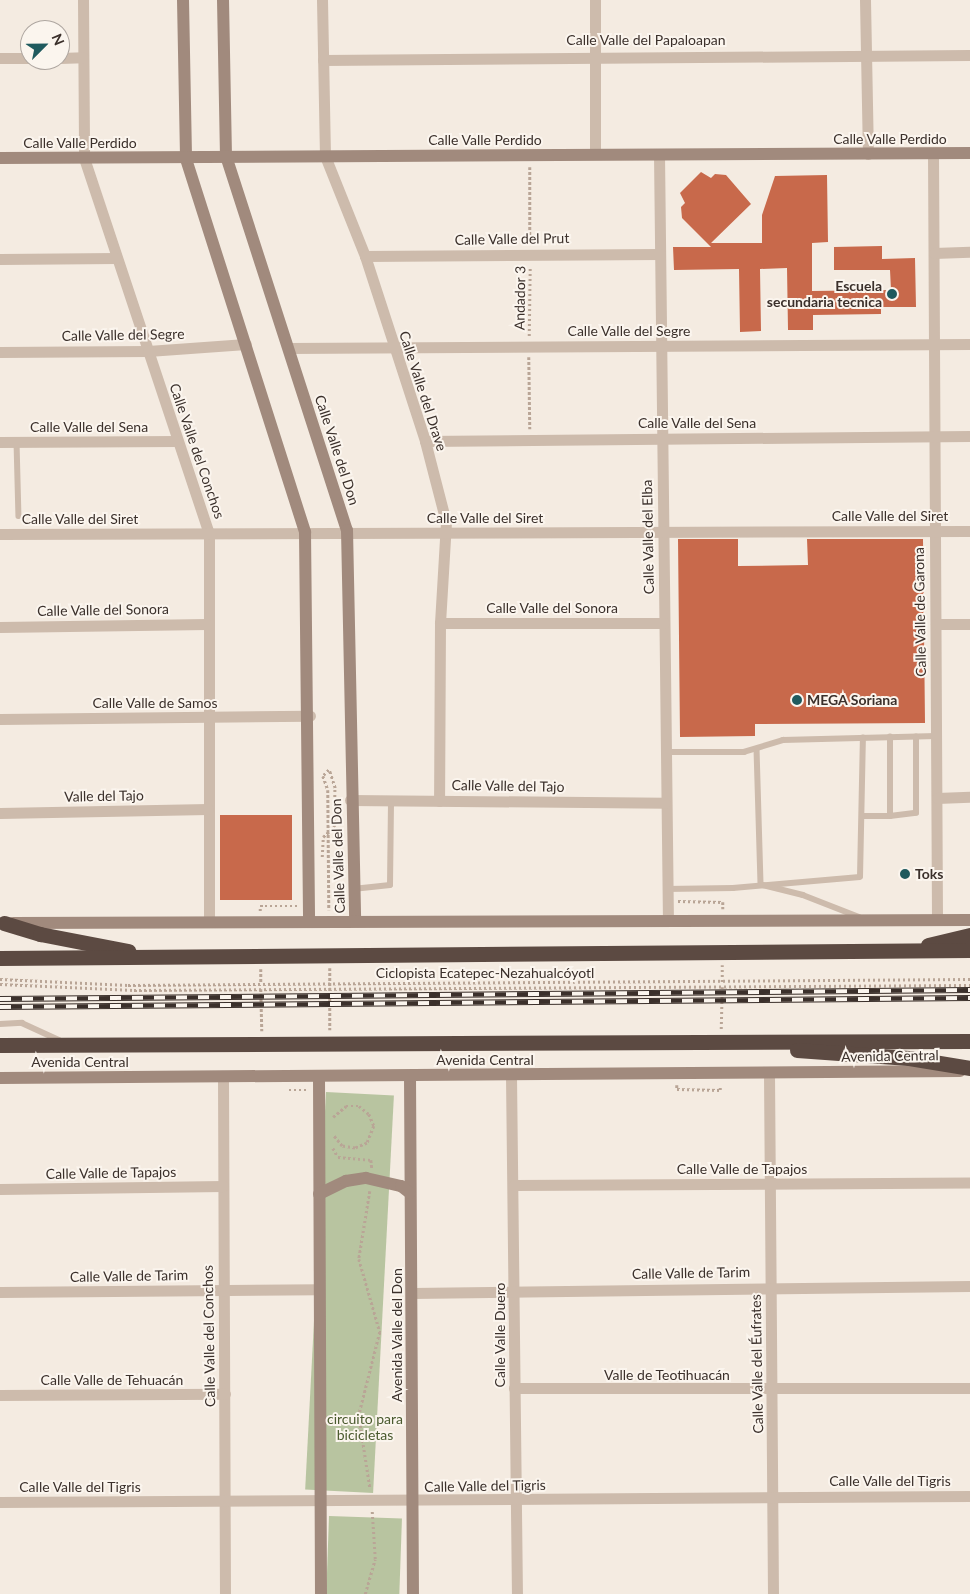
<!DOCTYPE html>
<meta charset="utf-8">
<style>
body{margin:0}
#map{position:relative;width:970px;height:1594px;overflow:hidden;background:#f4ebe1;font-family:Lato,sans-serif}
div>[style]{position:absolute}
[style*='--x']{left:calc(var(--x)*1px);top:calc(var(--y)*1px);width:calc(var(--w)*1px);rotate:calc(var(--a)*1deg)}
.green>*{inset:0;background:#b8c4a0;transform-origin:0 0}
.building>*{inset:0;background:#c8694b;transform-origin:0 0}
.path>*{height:2.5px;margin-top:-1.25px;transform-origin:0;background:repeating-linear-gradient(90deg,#b9a596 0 2.5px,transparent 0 5px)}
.lane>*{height:5.5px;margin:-2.75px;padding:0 2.75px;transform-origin:2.75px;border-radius:2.75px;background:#cdbbac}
.street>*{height:11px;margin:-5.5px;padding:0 5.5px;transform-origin:5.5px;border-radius:5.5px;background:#cdbbac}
.secondary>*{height:12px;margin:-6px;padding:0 6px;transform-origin:6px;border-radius:6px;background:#a18a7d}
.highway>*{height:15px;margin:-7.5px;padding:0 7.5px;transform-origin:7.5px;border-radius:7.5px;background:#5c4a42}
.rail>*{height:5.5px;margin-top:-2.75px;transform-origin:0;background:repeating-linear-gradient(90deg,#fbf5ee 0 11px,#3b302b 0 22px);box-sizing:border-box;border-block:1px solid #3b302b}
.dots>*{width:14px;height:14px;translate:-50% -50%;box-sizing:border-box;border:2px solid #fbf5ee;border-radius:50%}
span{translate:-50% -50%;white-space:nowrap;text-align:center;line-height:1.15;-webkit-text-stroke:4px #fbf5ee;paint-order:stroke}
.street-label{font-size:14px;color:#3b302b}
.poi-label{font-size:14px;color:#3b302b;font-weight:700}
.right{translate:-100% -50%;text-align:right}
.left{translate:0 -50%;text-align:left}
.park-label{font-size:14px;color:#4a5a2e}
.north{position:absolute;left:20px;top:20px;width:50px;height:50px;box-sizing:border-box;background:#fbf5ee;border:1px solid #aea6a0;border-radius:50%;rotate:67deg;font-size:14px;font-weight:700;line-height:20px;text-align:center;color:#3b302b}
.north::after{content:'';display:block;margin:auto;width:18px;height:22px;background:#1f5a5e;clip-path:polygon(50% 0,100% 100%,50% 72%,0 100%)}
</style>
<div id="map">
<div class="green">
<i style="left:326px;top:1092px;width:68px;height:398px;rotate:3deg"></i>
<i style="left:329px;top:1516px;width:73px;height:78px;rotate:2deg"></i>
</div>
<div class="building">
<i style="clip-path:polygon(701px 172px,711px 178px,715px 174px,726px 175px,751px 204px,711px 243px,762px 243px,762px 215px,775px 176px,827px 175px,828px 242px,812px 243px,812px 291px,891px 290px,890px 270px,834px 270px,834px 247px,882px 246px,882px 259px,915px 258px,916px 307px,881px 307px,881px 314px,813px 315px,813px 330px,788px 330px,787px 268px,760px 269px,761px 331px,740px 332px,739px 269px,674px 270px,673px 247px,711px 247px,682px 218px,681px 207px,685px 203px,680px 193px)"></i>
<i style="clip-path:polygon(678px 539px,738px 539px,738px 566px,808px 565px,807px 539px,923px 539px,925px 723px,755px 724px,755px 736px,680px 737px)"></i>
<i style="left:220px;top:815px;width:72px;height:85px"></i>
</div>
<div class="path">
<i style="--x:530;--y:167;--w:77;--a:90"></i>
<i style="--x:529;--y:336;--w:69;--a:-89.2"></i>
<i style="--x:529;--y:357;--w:72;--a:89.2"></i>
<i style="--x:322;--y:857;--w:20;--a:-87"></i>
<i style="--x:323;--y:837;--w:15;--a:-42"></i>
<i style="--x:334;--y:827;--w:39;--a:-89"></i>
<i style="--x:335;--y:788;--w:19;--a:-108"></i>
<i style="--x:329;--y:770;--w:8;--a:135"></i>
<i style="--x:323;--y:776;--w:15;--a:70"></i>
<i style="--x:328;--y:790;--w:120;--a:89.5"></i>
<i style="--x:678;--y:901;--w:45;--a:1.3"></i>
<i style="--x:723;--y:902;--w:7;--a:90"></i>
<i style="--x:260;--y:911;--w:5;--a:-90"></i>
<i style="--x:260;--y:906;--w:37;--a:0"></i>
<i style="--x:330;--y:968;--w:62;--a:90"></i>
<i style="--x:261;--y:969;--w:14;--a:90"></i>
<i style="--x:0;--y:979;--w:128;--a:2.7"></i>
<i style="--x:128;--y:985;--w:842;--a:-0.41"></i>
<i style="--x:722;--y:982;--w:17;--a:-90"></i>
<i style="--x:0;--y:984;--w:134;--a:2.6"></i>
<i style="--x:134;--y:990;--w:836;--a:-0.34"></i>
<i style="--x:261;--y:989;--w:42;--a:88.6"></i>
<i style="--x:721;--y:1029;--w:42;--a:-88.6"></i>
<i style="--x:677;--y:1085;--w:4;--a:90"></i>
<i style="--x:677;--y:1089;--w:43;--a:1.3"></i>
<i style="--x:720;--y:1090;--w:5;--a:-90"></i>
<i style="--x:289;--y:1090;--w:17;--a:0"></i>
<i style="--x:333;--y:1117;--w:17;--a:-40"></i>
<i style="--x:346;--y:1106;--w:13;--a:0"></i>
<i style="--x:359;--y:1106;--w:13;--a:39"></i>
<i style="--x:369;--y:1114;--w:13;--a:67"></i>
<i style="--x:374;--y:1126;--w:18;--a:112"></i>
<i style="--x:367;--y:1143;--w:13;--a:157"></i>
<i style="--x:355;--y:1148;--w:13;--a:-171"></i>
<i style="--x:342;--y:1146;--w:14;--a:-129"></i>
<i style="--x:333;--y:1148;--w:10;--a:61"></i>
<i style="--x:338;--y:1157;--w:33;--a:5"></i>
<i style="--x:371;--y:1160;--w:8;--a:83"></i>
<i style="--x:370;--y:1191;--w:69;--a:99.2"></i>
<i style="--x:359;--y:1259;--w:76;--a:74"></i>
<i style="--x:380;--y:1332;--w:86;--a:104.2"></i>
<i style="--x:359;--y:1415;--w:74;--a:81.4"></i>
<i style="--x:365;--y:1594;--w:36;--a:-74"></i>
<i style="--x:375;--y:1559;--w:48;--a:-93.6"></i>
</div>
<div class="lane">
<i style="--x:17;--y:442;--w:74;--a:88.5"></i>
<i style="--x:757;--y:749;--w:136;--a:88.3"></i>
<i style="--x:664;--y:752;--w:80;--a:0"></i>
<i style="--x:744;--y:752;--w:41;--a:-17.1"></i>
<i style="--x:783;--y:740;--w:153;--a:-1.5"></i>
<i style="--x:862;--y:816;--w:28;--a:0"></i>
<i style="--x:890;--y:816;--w:79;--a:-90"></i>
<i style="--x:890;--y:816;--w:26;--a:-7"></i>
<i style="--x:916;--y:813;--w:76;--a:-90"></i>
<i style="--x:763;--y:885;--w:41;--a:14"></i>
<i style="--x:803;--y:895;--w:60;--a:21.4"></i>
<i style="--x:353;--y:889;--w:37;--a:-6"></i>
<i style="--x:390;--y:885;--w:84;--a:-89.3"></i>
<i style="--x:666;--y:889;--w:67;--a:-0.9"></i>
<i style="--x:733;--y:888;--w:127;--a:-5"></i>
<i style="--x:860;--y:877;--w:139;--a:-88.8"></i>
<i style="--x:0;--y:1024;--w:22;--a:-3"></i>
<i style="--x:22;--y:1023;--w:41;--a:24.7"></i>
</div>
<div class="street">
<i style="--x:83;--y:0;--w:158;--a:89.6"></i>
<i style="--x:84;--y:158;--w:396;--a:71.6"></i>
<i style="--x:209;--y:534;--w:388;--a:90"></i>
<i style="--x:322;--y:0;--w:156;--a:88.9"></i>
<i style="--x:325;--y:156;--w:108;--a:68.2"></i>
<i style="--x:365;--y:256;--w:194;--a:72"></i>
<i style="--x:425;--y:441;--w:84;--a:75.5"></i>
<i style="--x:446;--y:522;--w:101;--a:93.4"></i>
<i style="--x:440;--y:623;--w:178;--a:90.3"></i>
<i style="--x:865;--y:0;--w:154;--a:88.9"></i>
<i style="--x:0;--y:58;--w:30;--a:0"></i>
<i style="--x:60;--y:58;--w:23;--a:-2"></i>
<i style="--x:323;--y:60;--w:647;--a:-0.44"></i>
<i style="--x:595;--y:154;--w:154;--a:-90"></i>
<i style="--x:659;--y:154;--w:765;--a:89.33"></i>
<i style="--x:933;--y:154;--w:766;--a:89.7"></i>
<i style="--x:934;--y:253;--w:36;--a:-2"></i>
<i style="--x:365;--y:256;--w:295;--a:-0.4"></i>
<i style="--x:0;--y:259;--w:116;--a:-0.5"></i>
<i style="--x:288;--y:348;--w:682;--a:-0.34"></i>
<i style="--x:0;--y:352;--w:148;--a:-0.4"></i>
<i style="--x:148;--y:351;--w:98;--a:-4.1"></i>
<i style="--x:425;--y:441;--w:545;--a:-0.53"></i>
<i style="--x:0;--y:442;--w:177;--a:-0.3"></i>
<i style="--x:0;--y:534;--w:970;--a:-0.18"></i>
<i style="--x:440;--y:623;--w:224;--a:0"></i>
<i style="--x:936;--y:624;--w:34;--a:0"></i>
<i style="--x:0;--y:627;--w:207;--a:-0.8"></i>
<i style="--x:0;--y:719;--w:310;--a:-0.6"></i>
<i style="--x:937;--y:798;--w:33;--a:-2"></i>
<i style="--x:350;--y:800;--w:315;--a:0.5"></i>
<i style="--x:0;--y:813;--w:208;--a:-1.1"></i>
<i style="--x:769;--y:1074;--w:520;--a:89.56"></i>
<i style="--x:511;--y:1076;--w:518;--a:89.34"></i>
<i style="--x:223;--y:1078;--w:516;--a:89.78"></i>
<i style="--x:514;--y:1185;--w:456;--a:-0.3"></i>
<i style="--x:0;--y:1189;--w:223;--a:-0.8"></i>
<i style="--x:0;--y:1292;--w:319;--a:-0.5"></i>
<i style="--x:412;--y:1293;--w:558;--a:-0.72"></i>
<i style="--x:514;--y:1388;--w:456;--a:0"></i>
<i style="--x:0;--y:1395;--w:225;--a:-0.3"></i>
<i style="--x:0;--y:1502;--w:970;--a:-0.35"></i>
</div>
<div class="secondary">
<i style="--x:183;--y:0;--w:159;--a:88.9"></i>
<i style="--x:186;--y:159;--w:392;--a:72.3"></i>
<i style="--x:305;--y:532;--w:390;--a:89.4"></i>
<i style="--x:223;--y:0;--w:156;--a:88.9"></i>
<i style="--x:226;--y:156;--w:393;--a:72.1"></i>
<i style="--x:347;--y:530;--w:391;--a:88.8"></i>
<i style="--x:0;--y:158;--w:970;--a:-0.3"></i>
<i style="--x:13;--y:923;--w:957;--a:-0.18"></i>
<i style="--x:410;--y:1076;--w:518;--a:89.67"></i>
<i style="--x:319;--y:1077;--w:517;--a:89.78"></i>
<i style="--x:0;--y:1078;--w:960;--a:-0.42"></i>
<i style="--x:319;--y:1194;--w:30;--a:-26"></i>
<i style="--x:346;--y:1181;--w:20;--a:-9"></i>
<i style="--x:366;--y:1178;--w:36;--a:13"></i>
<i style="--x:401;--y:1186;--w:11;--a:38"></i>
</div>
<div class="highway">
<i style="--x:4;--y:923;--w:38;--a:17"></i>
<i style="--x:40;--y:934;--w:90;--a:10.9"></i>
<i style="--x:928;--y:945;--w:43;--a:-13.4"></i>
<i style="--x:0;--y:958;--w:970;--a:-0.47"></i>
<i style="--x:0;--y:1045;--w:970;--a:-0.24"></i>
<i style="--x:797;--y:1050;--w:112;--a:4.1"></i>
<i style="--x:909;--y:1058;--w:62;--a:9.3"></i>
</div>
<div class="rail">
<i style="--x:0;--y:999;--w:970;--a:-0.53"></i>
<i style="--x:0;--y:1007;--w:970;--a:-0.53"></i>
</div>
<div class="dots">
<i style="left:892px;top:294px;background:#1f5a5e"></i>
<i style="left:797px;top:700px;background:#1f5a5e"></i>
<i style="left:905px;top:874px;background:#1f5a5e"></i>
</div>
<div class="street-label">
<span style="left:646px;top:40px">Calle Valle del Papaloapan</span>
<span style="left:890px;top:139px">Calle Valle Perdido</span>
<span style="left:485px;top:140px">Calle Valle Perdido</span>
<span style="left:80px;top:143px">Calle Valle Perdido</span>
<span style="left:512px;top:239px;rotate:-1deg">Calle Valle del Prut</span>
<span style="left:520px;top:298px;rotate:-89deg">Andador 3</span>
<span style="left:629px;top:331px">Calle Valle del Segre</span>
<span style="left:123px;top:335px;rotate:-1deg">Calle Valle del Segre</span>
<span style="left:423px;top:391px;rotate:72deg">Calle Valle del Drave</span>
<span style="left:697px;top:423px">Calle Valle del Sena</span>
<span style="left:89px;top:427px">Calle Valle del Sena</span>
<span style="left:337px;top:450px;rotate:72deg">Calle Valle del Don</span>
<span style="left:197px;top:451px;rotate:71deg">Calle Valle del Conchos</span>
<span style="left:890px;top:516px">Calle Valle del Siret</span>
<span style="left:485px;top:518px">Calle Valle del Siret</span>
<span style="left:80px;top:519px">Calle Valle del Siret</span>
<span style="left:648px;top:537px;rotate:-91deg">Calle Valle del Elba</span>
<span style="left:552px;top:608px">Calle Valle del Sonora</span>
<span style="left:103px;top:610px;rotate:-1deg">Calle Valle del Sonora</span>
<span style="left:920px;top:612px;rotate:-91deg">Calle Valle de Garona</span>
<span style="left:155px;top:703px">Calle Valle de Samos</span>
<span style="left:508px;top:786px;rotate:1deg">Calle Valle del Tajo</span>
<span style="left:104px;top:796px;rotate:-1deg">Valle del Tajo</span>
<span style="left:338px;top:856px;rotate:-92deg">Calle Valle del Don</span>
<span style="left:485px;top:973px">Ciclopista Ecatepec-Nezahualcóyotl</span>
<span style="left:890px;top:1056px;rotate:-1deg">Avenida Central</span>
<span style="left:485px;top:1060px">Avenida Central</span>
<span style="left:80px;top:1062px">Avenida Central</span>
<span style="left:742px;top:1169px">Calle Valle de Tapajos</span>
<span style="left:111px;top:1173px;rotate:-1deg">Calle Valle de Tapajos</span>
<span style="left:691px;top:1273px;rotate:-1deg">Calle Valle de Tarim</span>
<span style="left:129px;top:1276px;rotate:-1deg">Calle Valle de Tarim</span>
<span style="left:397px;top:1335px;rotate:-90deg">Avenida Valle del Don</span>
<span style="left:500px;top:1335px;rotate:-90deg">Calle Valle Duero</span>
<span style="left:209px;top:1336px;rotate:-91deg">Calle Valle del Conchos</span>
<span style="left:757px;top:1364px;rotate:-91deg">Calle Valle del Éufrates</span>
<span style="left:667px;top:1375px">Valle de Teotihuacán</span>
<span style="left:112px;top:1380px">Calle Valle de Tehuacán</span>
<span style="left:890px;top:1481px">Calle Valle del Tigris</span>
<span style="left:485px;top:1486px;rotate:-1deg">Calle Valle del Tigris</span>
<span style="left:80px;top:1487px">Calle Valle del Tigris</span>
</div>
<div class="poi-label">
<span class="right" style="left:882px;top:294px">Escuela<br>secundaria tecnica</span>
<span class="left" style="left:807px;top:700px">MEGA Soriana</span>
<span class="left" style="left:915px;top:874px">Toks</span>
</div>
<div class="park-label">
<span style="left:365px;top:1427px">circuito para<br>bicicletas</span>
</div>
<div class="north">N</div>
</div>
